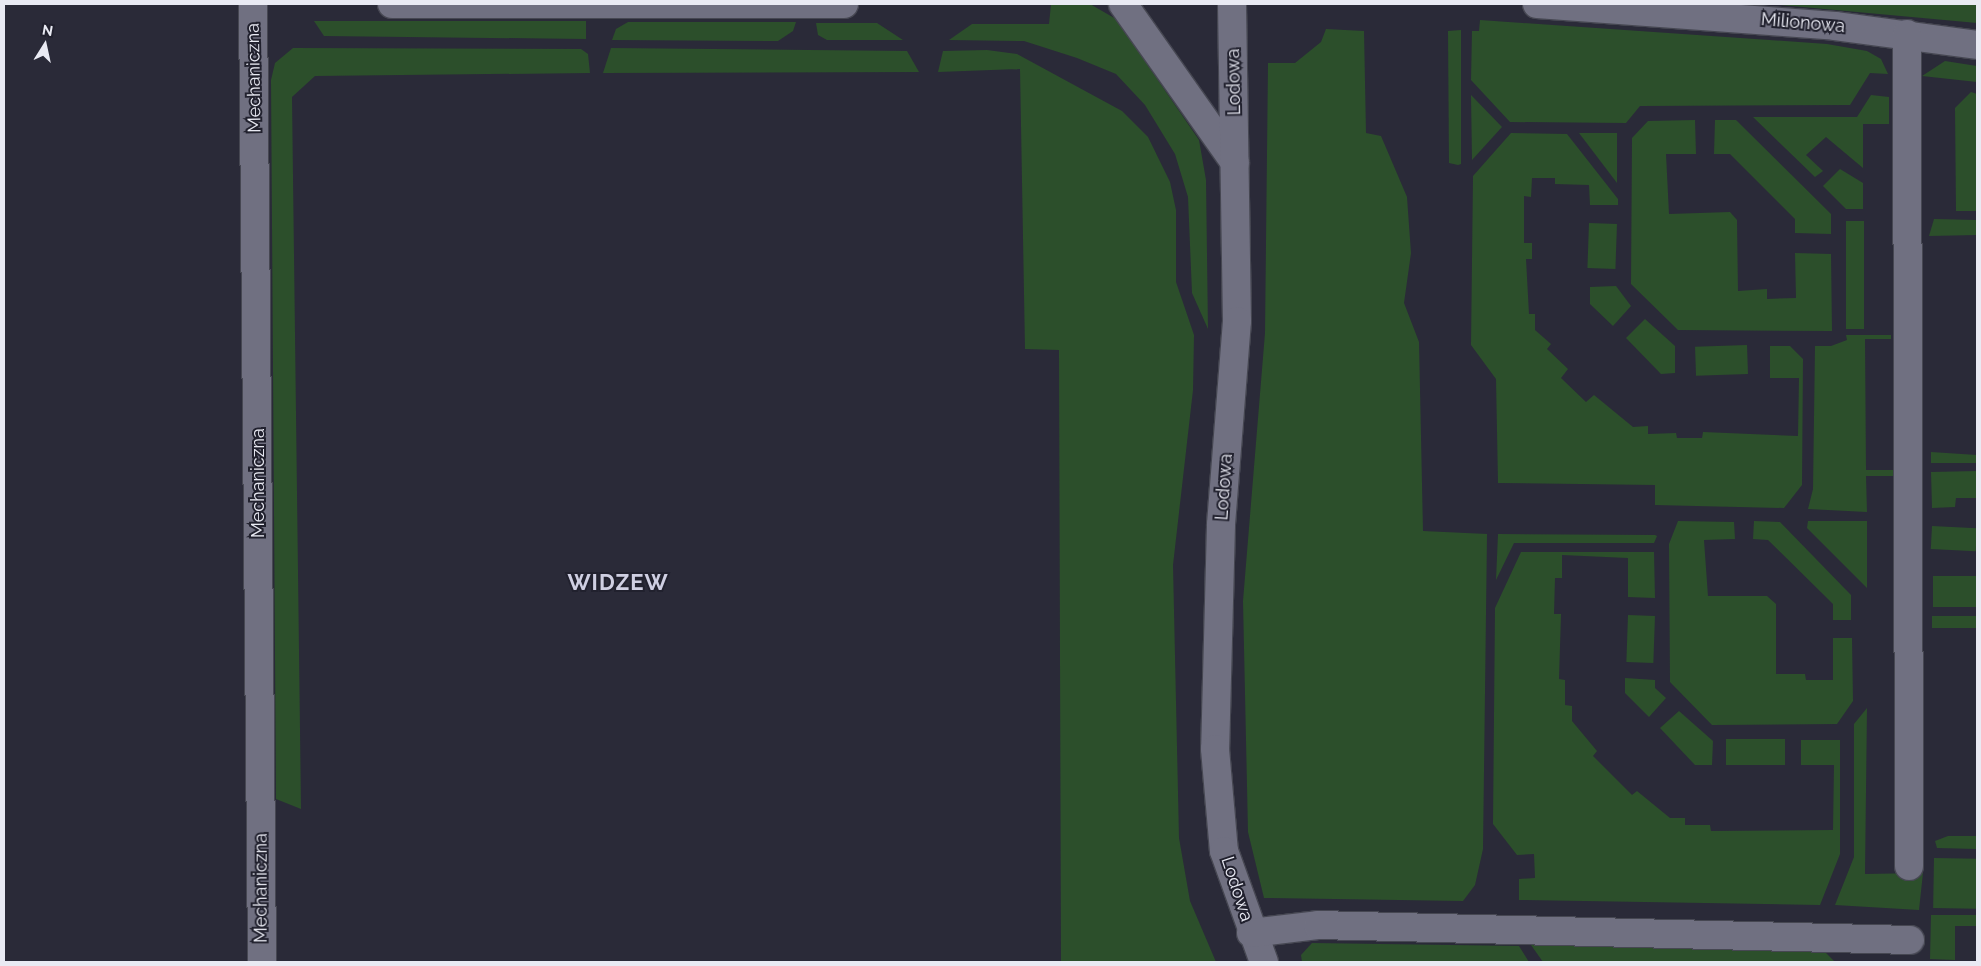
<!DOCTYPE html>
<style>
body{margin:0}
#map{position:relative;width:1981px;height:966px;overflow:hidden;background:#2a2a38;font-family:Raleway,sans-serif}
div>[style]{position:absolute}
[style*='--x']{left:calc(var(--x)*1px);top:calc(var(--y)*1px);width:calc(var(--w)*1px);rotate:calc(var(--a)*1deg)}
.green>*{inset:0;background:#2c4f2b;transform-origin:0 0}
.roads{filter:drop-shadow(1px 0 #464752) drop-shadow(-1px 0 #464752) drop-shadow(0 1px #464752) drop-shadow(0 -1px #464752)}
.minor>*{height:28px;margin:-14px;padding:0 14px;transform-origin:14px;border-radius:14px;background:#707081}
span{translate:-50% -50%;white-space:nowrap;text-align:center;line-height:1.15;-webkit-text-stroke:4px #21212e;paint-order:stroke}
.street-label{font-size:18px;color:#e9eaf3}
.district-label{font-size:22px;color:#cfcfe2;font-weight:700;letter-spacing:1px}
.frame{position:absolute;inset:0;border:5px solid #e9eaf3;pointer-events:none}
.north{position:absolute;left:20px;top:20px;width:50px;height:50px;-webkit-text-stroke:4px #21212e;paint-order:stroke;rotate:10deg;font-size:14px;font-weight:700;line-height:20px;text-align:center;color:#e9eaf3}
.north::after{content:'';display:block;margin:auto;width:18px;height:22px;background:#e9eaf3;clip-path:polygon(50% 0,100% 100%,50% 72%,0 100%)}
</style>
<div id="map">
<div class="green">
<i style="clip-path:polygon(1051px 4px,1090px 4px,1116px 19px,1199px 140px,1206px 180px,1208px 329px,1192px 293px,1188px 197px,1175px 154px,1145px 105px,1116px 74px,1077px 58px,1024px 41px,949px 40px,972px 24px,1049px 24px)"></i>
<i style="clip-path:polygon(1771px 4px,1977px 4px,1977px 23px)"></i>
<i style="clip-path:polygon(1480px 20px,1827px 44px,1867px 51px,1881px 59px,1888px 74px,1870px 73px,1850px 105px,1640px 106px,1626px 123px,1510px 122px,1471px 80px,1472px 31px,1479px 31px)"></i>
<i style="clip-path:polygon(314px 21px,586px 21px,586px 39px,324px 36px)"></i>
<i style="clip-path:polygon(628px 22px,796px 22px,793px 31px,778px 41px,612px 40px,616px 29px)"></i>
<i style="clip-path:polygon(816px 23px,877px 23px,903px 40px,827px 40px,818px 35px)"></i>
<i style="clip-path:polygon(1326px 29px,1364px 31px,1366px 133px,1381px 136px,1407px 197px,1411px 253px,1404px 303px,1419px 342px,1423px 531px,1487px 534px,1483px 849px,1475px 885px,1463px 901px,1264px 898px,1248px 832px,1243px 601px,1265px 333px,1268px 63px,1295px 63px,1321px 42px)"></i>
<i style="clip-path:polygon(1461px 30px,1461px 164px,1458px 165px,1449px 163px,1448px 31px)"></i>
<i style="clip-path:polygon(293px 48px,581px 49px,588px 54px,590px 73px,315px 76px,292px 97px,301px 809px,276px 799px,271px 80px,275px 63px)"></i>
<i style="clip-path:polygon(611px 48px,907px 51px,919px 72px,603px 73px)"></i>
<i style="clip-path:polygon(987px 50px,1017px 54px,1122px 111px,1148px 137px,1170px 182px,1176px 210px,1176px 282px,1194px 335px,1193px 390px,1173px 565px,1179px 838px,1190px 901px,1216px 962px,1061px 962px,1059px 350px,1025px 349px,1020px 69px,938px 72px,943px 51px)"></i>
<i style="clip-path:polygon(1945px 61px,1977px 66px,1977px 82px,1922px 76px)"></i>
<i style="clip-path:polygon(1971px 92px,1977px 94px,1977px 211px,1956px 211px,1955px 108px)"></i>
<i style="clip-path:polygon(1471px 95px,1502px 127px,1472px 160px)"></i>
<i style="clip-path:polygon(1871px 95px,1889px 97px,1889px 124px,1863px 124px,1863px 168px,1826px 137px,1806px 155px,1823px 171px,1815px 177px,1753px 117px,1857px 117px)"></i>
<i style="clip-path:polygon(1695px 120px,1696px 154px,1666px 154px,1669px 214px,1730px 212px,1737px 220px,1738px 291px,1767px 289px,1767px 299px,1796px 298px,1795px 253px,1831px 254px,1832px 331px,1678px 330px,1631px 284px,1632px 138px,1648px 121px)"></i>
<i style="clip-path:polygon(1715px 120px,1736px 120px,1831px 214px,1831px 234px,1795px 233px,1795px 219px,1730px 154px,1714px 154px)"></i>
<i style="clip-path:polygon(1511px 133px,1567px 134px,1618px 199px,1618px 205px,1590px 205px,1589px 185px,1555px 184px,1555px 178px,1532px 178px,1531px 197px,1524px 196px,1524px 243px,1532px 243px,1532px 259px,1526px 259px,1529px 314px,1535px 314px,1535px 330px,1551px 344px,1547px 349px,1568px 369px,1561px 378px,1586px 402px,1594px 395px,1633px 427px,1648px 426px,1648px 434px,1676px 433px,1677px 438px,1702px 438px,1703px 432px,1798px 436px,1799px 378px,1770px 378px,1770px 346px,1790px 346px,1803px 359px,1802px 485px,1784px 508px,1655px 505px,1655px 485px,1498px 483px,1496px 379px,1471px 345px,1473px 176px)"></i>
<i style="clip-path:polygon(1579px 133px,1617px 133px,1617px 183px)"></i>
<i style="clip-path:polygon(1840px 169px,1863px 183px,1863px 209px,1846px 209px,1823px 186px)"></i>
<i style="clip-path:polygon(1934px 219px,1977px 220px,1977px 235px,1929px 236px)"></i>
<i style="left:1846px;top:221px;width:18px;height:108px"></i>
<i style="left:1589px;top:223px;width:28px;height:45px;rotate:2deg"></i>
<i style="clip-path:polygon(1616px 286px,1631px 306px,1613px 326px,1590px 304px,1590px 287px)"></i>
<i style="clip-path:polygon(1645px 319px,1675px 346px,1675px 373px,1661px 374px,1626px 338px)"></i>
<i style="clip-path:polygon(1846px 335px,1891px 335px,1891px 339px,1865px 339px,1866px 470px,1893px 470px,1893px 476px,1866px 476px,1867px 512px,1808px 509px,1813px 489px,1815px 346px,1831px 346px,1847px 340px)"></i>
<i style="left:1747px;top:345px;width:29px;height:52px;rotate:88deg"></i>
<i style="clip-path:polygon(1977px 451px,1977px 463px,1931px 463px,1931px 452px,1977px 455px)"></i>
<i style="clip-path:polygon(1977px 471px,1977px 498px,1956px 498px,1955px 507px,1932px 508px,1931px 472px)"></i>
<i style="clip-path:polygon(1678px 521px,1734px 522px,1735px 539px,1704px 540px,1708px 596px,1767px 596px,1776px 604px,1776px 674px,1805px 674px,1806px 680px,1833px 680px,1833px 638px,1852px 638px,1853px 701px,1837px 724px,1712px 725px,1670px 682px,1669px 544px)"></i>
<i style="clip-path:polygon(1754px 521px,1780px 522px,1851px 595px,1851px 620px,1833px 620px,1833px 604px,1768px 540px,1753px 539px)"></i>
<i style="clip-path:polygon(1808px 521px,1867px 521px,1867px 588px,1807px 528px)"></i>
<i style="left:1932px;top:526px;width:45px;height:23px;rotate:3deg"></i>
<i style="clip-path:polygon(1498px 534px,1655px 535px,1657px 536px,1654px 543px,1514px 543px,1496px 580px)"></i>
<i style="clip-path:polygon(1521px 552px,1654px 552px,1655px 598px,1628px 597px,1628px 558px,1562px 555px,1562px 578px,1555px 578px,1554px 614px,1561px 614px,1559px 679px,1565px 680px,1565px 705px,1572px 706px,1572px 721px,1597px 751px,1593px 756px,1632px 795px,1637px 791px,1670px 818px,1685px 818px,1685px 825px,1710px 825px,1711px 831px,1833px 830px,1834px 765px,1801px 765px,1801px 740px,1840px 740px,1840px 854px,1820px 905px,1519px 900px,1519px 879px,1535px 878px,1534px 854px,1517px 855px,1493px 824px,1495px 608px)"></i>
<i style="left:1977px;top:576px;width:31px;height:44px;rotate:90deg"></i>
<i style="left:1628px;top:615px;width:27px;height:47px;rotate:2deg"></i>
<i style="left:1932px;top:616px;width:45px;height:12px"></i>
<i style="clip-path:polygon(1625px 678px,1655px 680px,1655px 688px,1666px 698px,1649px 717px,1625px 693px)"></i>
<i style="clip-path:polygon(1867px 708px,1865px 874px,1923px 873px,1919px 910px,1835px 905px,1854px 857px,1854px 724px)"></i>
<i style="clip-path:polygon(1679px 711px,1713px 741px,1712px 765px,1695px 765px,1660px 728px)"></i>
<i style="left:1726px;top:739px;width:59px;height:26px"></i>
<i style="clip-path:polygon(1948px 836px,1977px 836px,1977px 849px,1937px 848px,1935px 841px)"></i>
<i style="left:1934px;top:858px;width:43px;height:50px;rotate:1deg"></i>
<i style="clip-path:polygon(1931px 915px,1977px 915px,1977px 926px,1955px 926px,1955px 960px,1930px 959px)"></i>
<i style="clip-path:polygon(1312px 943px,1519px 946px,1529px 962px,1302px 962px,1301px 955px)"></i>
<i style="clip-path:polygon(1531px 945px,1823px 950px,1835px 962px,1543px 962px)"></i>
</div>
<div class="roads">
<div class="minor">
<i style="--x:253;--y:4;--w:958;--a:89.46"></i>
<i style="--x:392;--y:4;--w:452;--a:0"></i>
<i style="--x:1123;--y:4;--w:194;--a:54.8"></i>
<i style="--x:1232;--y:4;--w:317;--a:89.1"></i>
<i style="--x:1237;--y:321;--w:205;--a:94.5"></i>
<i style="--x:1221;--y:525;--w:224;--a:91.5"></i>
<i style="--x:1215;--y:749;--w:102;--a:85"></i>
<i style="--x:1224;--y:851;--w:118;--a:70.2"></i>
<i style="--x:1537;--y:4;--w:299;--a:4.2"></i>
<i style="--x:1835;--y:26;--w:143;--a:7.6"></i>
<i style="--x:1907;--y:34;--w:832;--a:89.86"></i>
<i style="--x:1251;--y:933;--w:67;--a:-6.8"></i>
<i style="--x:1318;--y:925;--w:592;--a:1.45"></i>
</div>
</div>
<div class="street-label">
<span style="left:1803px;top:23px;rotate:5deg">Milionowa</span>
<span style="left:254px;top:78px;rotate:-91deg">Mechaniczna</span>
<span style="left:1234px;top:82px;rotate:-91deg">Lodowa</span>
<span style="left:258px;top:483px;rotate:-90deg">Mechaniczna</span>
<span style="left:1224px;top:487px;rotate:-86deg">Lodowa</span>
<span style="left:261px;top:888px;rotate:-90deg">Mechaniczna</span>
<span style="left:1237px;top:889px;rotate:72deg">Lodowa</span>
</div>
<div class="district-label">
<span style="left:618px;top:583px">WIDZEW</span>
</div>
<div class="frame"></div>
<div class="north">N</div>
</div>
